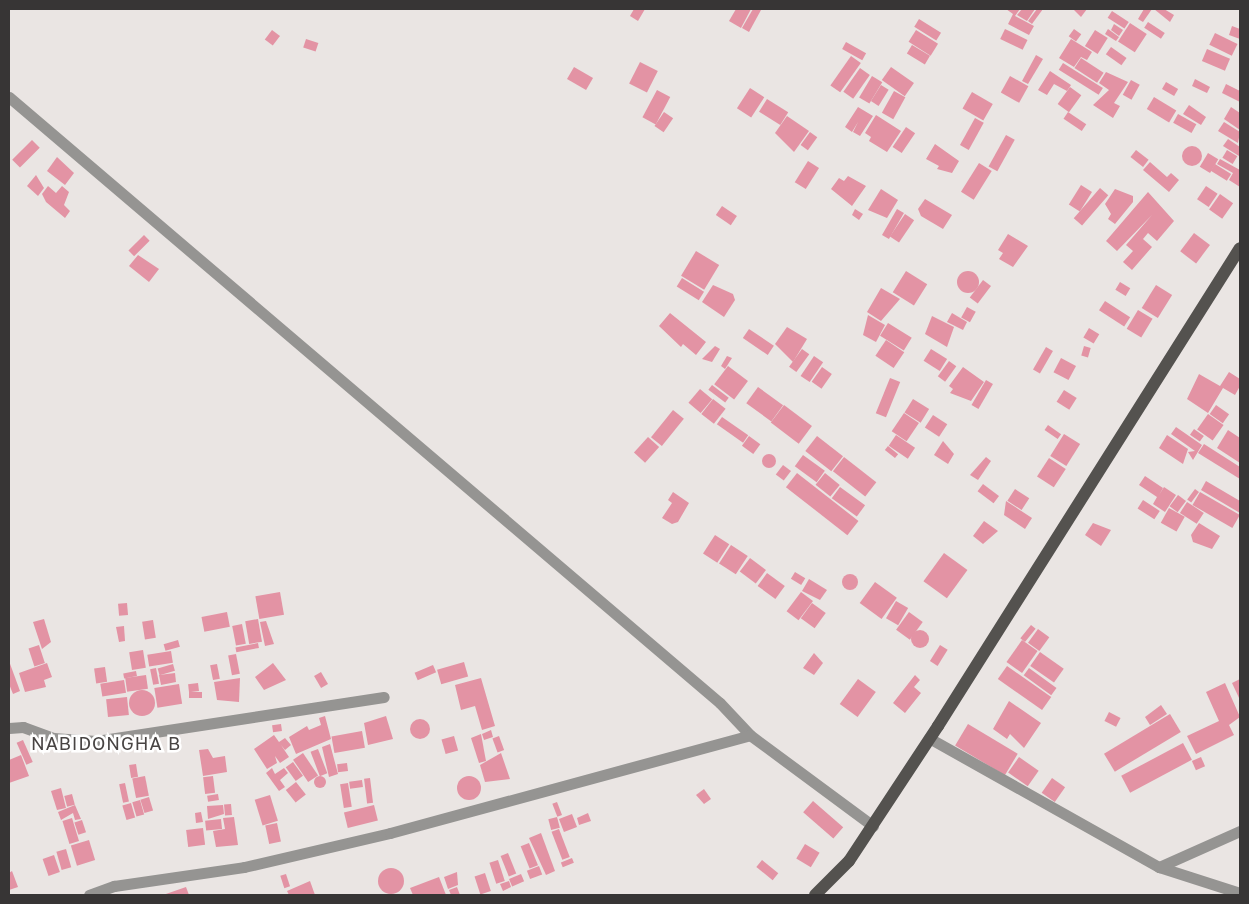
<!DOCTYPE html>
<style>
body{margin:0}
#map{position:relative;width:1249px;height:904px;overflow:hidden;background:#eae5e3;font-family:"Golos Text",sans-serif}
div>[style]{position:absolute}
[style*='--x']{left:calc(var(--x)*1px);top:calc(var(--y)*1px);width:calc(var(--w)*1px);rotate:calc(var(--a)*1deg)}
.building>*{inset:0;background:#e393a4;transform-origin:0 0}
.round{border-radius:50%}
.minor>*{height:11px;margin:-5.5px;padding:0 5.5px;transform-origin:5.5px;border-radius:5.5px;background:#959492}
.major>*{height:12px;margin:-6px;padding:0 6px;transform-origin:6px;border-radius:6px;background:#54524f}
span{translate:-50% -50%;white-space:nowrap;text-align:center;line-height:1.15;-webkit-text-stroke:5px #fff;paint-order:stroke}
.quarter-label{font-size:18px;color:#484443;letter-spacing:1px}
.frame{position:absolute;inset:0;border:10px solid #373535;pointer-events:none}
</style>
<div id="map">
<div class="building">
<i style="clip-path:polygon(634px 9px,645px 9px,638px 21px,630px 16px)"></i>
<i style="clip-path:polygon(736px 9px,751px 9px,741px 28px,729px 21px)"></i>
<i style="clip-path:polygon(753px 9px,761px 10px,749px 32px,742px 28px)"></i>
<i style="clip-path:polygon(1006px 9px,1020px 9px,1015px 16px,1034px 26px,1029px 35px,1008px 24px,1013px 14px)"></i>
<i style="clip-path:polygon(1022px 9px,1035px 9px,1027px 21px,1017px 15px)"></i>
<i style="clip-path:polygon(1037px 9px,1043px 9px,1032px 24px,1028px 21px)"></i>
<i style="clip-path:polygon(1073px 9px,1087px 9px,1081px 17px)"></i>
<i style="clip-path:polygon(1144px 9px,1152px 9px,1143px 22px,1138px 19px)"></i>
<i style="clip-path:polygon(1154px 9px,1164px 9px,1174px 15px,1170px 22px)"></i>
<i style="left:1112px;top:11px;width:20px;height:8px;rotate:33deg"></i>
<i style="left:919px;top:19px;width:26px;height:9px;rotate:32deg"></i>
<i style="left:1148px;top:22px;width:20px;height:7px;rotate:33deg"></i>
<i style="left:1130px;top:23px;width:20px;height:22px;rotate:33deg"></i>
<i style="clip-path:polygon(1114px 24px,1123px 30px,1119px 36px,1111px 30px)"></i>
<i style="clip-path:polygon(1232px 26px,1240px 29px,1240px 39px,1229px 35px)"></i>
<i style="left:1005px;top:29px;width:25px;height:11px;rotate:26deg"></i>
<i style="left:1074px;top:29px;width:9px;height:9px;rotate:36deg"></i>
<i style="clip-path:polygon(1108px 29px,1119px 37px,1116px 41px,1105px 34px)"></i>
<i style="left:272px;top:30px;width:10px;height:12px;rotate:37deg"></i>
<i style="left:916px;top:30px;width:26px;height:14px;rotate:32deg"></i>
<i style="left:1095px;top:30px;width:15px;height:19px;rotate:32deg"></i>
<i style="left:1215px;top:33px;width:25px;height:13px;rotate:26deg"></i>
<i style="left:306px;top:39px;width:13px;height:9px;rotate:18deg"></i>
<i style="clip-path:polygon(1071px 39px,1092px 52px,1087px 60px,1081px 57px,1074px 67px,1059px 58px)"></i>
<i style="left:846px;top:42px;width:23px;height:8px;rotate:29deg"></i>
<i style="left:912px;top:45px;width:21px;height:10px;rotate:31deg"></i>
<i style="left:1111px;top:47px;width:19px;height:9px;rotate:35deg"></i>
<i style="left:1207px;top:49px;width:25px;height:13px;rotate:23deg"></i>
<i style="clip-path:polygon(1036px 55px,1043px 59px,1028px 84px,1022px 81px)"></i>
<i style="left:851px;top:56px;width:12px;height:36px;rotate:35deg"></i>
<i style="left:1081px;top:58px;width:27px;height:12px;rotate:33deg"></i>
<i style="left:640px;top:62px;width:20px;height:24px;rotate:27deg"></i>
<i style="left:1063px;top:63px;width:47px;height:8px;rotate:32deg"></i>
<i style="left:574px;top:67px;width:22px;height:14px;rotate:30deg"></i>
<i style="left:891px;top:67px;width:28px;height:16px;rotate:35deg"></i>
<i style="left:860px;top:68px;width:12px;height:29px;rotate:35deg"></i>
<i style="clip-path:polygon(1050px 71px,1071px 85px,1067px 91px,1054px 84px,1047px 95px,1038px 90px)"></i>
<i style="clip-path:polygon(1106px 72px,1128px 82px,1114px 103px,1120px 106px,1113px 118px,1093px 105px,1109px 90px,1099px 83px)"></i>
<i style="left:872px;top:76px;width:12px;height:25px;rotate:31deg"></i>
<i style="left:1010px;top:76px;width:21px;height:19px;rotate:29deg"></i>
<i style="clip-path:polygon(1195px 79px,1210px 87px,1207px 93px,1192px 86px)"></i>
<i style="left:1131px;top:80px;width:10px;height:17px;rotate:29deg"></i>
<i style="left:1166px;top:82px;width:14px;height:8px;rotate:30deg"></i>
<i style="clip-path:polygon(1226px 84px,1240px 91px,1240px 102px,1222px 93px)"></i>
<i style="left:881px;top:85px;width:9px;height:19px;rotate:32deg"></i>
<i style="left:1070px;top:87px;width:14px;height:21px;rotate:36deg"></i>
<i style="left:750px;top:88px;width:17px;height:24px;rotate:33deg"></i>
<i style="left:657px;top:90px;width:15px;height:31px;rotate:28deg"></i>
<i style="left:894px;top:91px;width:13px;height:25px;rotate:29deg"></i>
<i style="left:972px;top:92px;width:24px;height:19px;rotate:30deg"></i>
<i style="left:1154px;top:97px;width:26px;height:14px;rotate:31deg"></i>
<i style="left:767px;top:99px;width:25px;height:15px;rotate:32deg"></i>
<i style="clip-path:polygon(1189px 105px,1206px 117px,1201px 125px,1183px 114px)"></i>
<i style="clip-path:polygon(858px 107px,873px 116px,860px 136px,853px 132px,858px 122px,852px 132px,845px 127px)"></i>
<i style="clip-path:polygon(1231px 107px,1240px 113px,1240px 130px,1224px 119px)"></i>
<i style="left:664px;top:112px;width:11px;height:17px;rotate:34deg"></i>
<i style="left:1068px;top:112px;width:22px;height:8px;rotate:34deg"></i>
<i style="left:1178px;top:114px;width:21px;height:10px;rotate:29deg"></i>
<i style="clip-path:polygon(876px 115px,901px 131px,887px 152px,869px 141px,871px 137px,865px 133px)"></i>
<i style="clip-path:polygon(787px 116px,809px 131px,794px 152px,775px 133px)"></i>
<i style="left:975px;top:118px;width:10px;height:31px;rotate:29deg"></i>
<i style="clip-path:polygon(1224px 122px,1240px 132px,1238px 143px,1218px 131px)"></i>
<i style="left:906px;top:127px;width:11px;height:24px;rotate:34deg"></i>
<i style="left:810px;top:132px;width:9px;height:16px;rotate:36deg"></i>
<i style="left:1006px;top:135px;width:10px;height:36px;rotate:29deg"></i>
<i style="clip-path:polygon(1228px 139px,1240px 147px,1239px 156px,1223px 146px)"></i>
<i style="left:32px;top:140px;width:11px;height:28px;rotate:45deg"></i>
<i style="clip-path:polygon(935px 144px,959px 161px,952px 173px,937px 169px,939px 166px,926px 159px)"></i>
<i class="round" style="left:1182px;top:146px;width:20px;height:20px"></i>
<i style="left:1136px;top:150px;width:16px;height:9px;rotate:38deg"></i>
<i style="left:1227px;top:150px;width:12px;height:9px;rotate:31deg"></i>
<i style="left:1208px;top:153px;width:12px;height:16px;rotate:31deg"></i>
<i style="clip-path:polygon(57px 157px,74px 173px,65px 185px,47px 171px)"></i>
<i style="clip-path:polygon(1220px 159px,1240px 170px,1240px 187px,1229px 180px,1233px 173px,1217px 164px)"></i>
<i style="left:808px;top:161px;width:13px;height:25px;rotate:32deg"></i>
<i style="clip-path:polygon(1150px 162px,1167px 177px,1171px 173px,1179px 180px,1169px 192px,1143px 170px)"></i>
<i style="left:979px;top:163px;width:15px;height:34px;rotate:32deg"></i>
<i style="left:1215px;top:164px;width:19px;height:8px;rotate:32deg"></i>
<i style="clip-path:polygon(36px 175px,44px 188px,38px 196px,27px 186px)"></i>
<i style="clip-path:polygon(848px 176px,866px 186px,852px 206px,831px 189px,839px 178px,844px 181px)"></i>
<i style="left:1081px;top:185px;width:13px;height:23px;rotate:32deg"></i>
<i style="clip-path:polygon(48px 186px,56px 193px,62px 186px,69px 192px,64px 205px,70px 211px,65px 218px,46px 202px,42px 194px)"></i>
<i style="left:1206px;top:186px;width:14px;height:16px;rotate:34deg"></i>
<i style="left:1100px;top:188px;width:11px;height:40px;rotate:41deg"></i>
<i style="clip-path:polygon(881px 189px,898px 200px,887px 218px,868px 210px)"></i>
<i style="clip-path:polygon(1115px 189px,1133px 196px,1133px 202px,1115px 224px,1108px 219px,1111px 214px,1105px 204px)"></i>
<i style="clip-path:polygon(1148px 192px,1174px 221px,1157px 241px,1148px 233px,1143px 239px,1152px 247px,1132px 270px,1123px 262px,1133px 251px,1126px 245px,1152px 215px,1117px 251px,1106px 241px)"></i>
<i style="left:1220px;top:194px;width:16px;height:19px;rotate:35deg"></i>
<i style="clip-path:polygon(925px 199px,952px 215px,943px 229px,921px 216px,918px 209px)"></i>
<i style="left:722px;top:206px;width:18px;height:11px;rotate:34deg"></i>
<i style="clip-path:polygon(855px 209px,863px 214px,859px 220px,852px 215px)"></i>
<i style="left:897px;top:209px;width:8px;height:30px;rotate:30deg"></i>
<i style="left:905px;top:214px;width:11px;height:27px;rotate:34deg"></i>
<i style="left:1194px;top:233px;width:20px;height:23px;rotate:37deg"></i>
<i style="clip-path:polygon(1008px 234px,1028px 246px,1013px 267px,999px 259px,1003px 253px,998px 250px)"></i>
<i style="left:144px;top:235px;width:8px;height:22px;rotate:45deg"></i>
<i style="left:696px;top:251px;width:27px;height:29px;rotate:31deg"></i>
<i style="clip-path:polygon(138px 255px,159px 269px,149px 282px,129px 266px)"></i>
<i class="round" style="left:957px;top:271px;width:22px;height:22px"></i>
<i style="left:906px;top:271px;width:25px;height:25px;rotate:32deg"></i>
<i style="left:682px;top:278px;width:26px;height:10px;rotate:32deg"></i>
<i style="left:983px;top:280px;width:10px;height:22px;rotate:37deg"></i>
<i style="left:1120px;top:282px;width:12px;height:9px;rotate:31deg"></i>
<i style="clip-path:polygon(713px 285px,733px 294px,735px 300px,724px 317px,702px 302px)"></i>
<i style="left:1156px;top:285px;width:19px;height:27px;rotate:32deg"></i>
<i style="clip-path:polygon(881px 288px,900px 299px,881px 321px,867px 312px)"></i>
<i style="left:1105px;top:301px;width:30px;height:11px;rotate:33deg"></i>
<i style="left:967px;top:307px;width:10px;height:12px;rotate:29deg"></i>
<i style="left:1138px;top:310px;width:17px;height:22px;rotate:31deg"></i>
<i style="clip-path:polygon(670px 313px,706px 342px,696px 355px,683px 344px,681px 347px,659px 326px)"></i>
<i style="clip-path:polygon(952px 313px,967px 322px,963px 330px,947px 322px)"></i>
<i style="clip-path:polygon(868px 315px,885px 325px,876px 342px,863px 335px)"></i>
<i style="clip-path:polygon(932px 316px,954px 327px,947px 347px,925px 334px)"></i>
<i style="left:888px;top:323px;width:28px;height:15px;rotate:32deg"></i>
<i style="clip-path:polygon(787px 327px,807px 339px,793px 362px,775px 344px)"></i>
<i style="left:1089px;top:328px;width:12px;height:11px;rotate:31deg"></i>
<i style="left:749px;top:329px;width:30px;height:11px;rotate:34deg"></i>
<i style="left:886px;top:340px;width:22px;height:19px;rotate:34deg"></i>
<i style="clip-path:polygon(715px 346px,720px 349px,712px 362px,702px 359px)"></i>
<i style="left:1084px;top:346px;width:7px;height:10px;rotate:16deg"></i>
<i style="left:1046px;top:347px;width:8px;height:26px;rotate:30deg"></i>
<i style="left:802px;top:349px;width:9px;height:22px;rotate:36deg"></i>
<i style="left:931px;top:349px;width:19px;height:14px;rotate:32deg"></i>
<i style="clip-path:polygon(727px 356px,732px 358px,725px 369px,721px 366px)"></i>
<i style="left:814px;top:356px;width:11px;height:24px;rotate:34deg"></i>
<i style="left:1061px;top:358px;width:17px;height:16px;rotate:28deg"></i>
<i style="left:949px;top:361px;width:9px;height:19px;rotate:36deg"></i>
<i style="left:728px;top:366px;width:25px;height:23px;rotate:37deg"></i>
<i style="left:822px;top:367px;width:12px;height:18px;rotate:35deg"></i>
<i style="clip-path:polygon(963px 367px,984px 382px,971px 401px,950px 393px,953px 389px,949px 386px)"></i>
<i style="clip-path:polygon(1229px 372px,1240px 379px,1240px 386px,1235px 395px,1223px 388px,1208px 413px,1187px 399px,1199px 374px,1220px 386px)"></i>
<i style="left:890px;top:378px;width:11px;height:38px;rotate:22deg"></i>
<i style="left:986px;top:380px;width:8px;height:29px;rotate:30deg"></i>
<i style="left:712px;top:385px;width:21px;height:6px;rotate:37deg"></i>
<i style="left:758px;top:387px;width:31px;height:20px;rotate:36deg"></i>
<i style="left:700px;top:389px;width:16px;height:18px;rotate:40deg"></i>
<i style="left:1064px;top:390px;width:15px;height:14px;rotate:32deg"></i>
<i style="left:713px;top:399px;width:16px;height:19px;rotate:38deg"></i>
<i style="left:913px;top:399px;width:19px;height:16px;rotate:32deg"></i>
<i style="left:784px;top:405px;width:35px;height:22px;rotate:37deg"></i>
<i style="left:1216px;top:405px;width:16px;height:11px;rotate:35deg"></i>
<i style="left:673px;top:410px;width:14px;height:35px;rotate:39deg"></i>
<i style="left:904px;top:413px;width:18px;height:22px;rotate:34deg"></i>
<i style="left:1208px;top:414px;width:19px;height:19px;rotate:35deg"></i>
<i style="left:933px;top:415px;width:17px;height:15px;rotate:33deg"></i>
<i style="left:722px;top:417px;width:32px;height:9px;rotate:35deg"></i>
<i style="left:1048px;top:425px;width:16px;height:6px;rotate:35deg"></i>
<i style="clip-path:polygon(1176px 427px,1202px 445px,1193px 460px,1188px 452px,1195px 451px,1171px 434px)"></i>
<i style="left:1194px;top:429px;width:12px;height:7px;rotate:35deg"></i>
<i style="clip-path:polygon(1228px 430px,1240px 438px,1240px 463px,1217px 448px)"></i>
<i style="left:1064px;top:434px;width:19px;height:26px;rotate:32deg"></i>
<i style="left:896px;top:435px;width:23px;height:13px;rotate:34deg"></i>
<i style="clip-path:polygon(1167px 435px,1188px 449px,1183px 464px,1159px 448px)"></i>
<i style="left:749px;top:436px;width:14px;height:12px;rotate:36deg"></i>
<i style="left:817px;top:436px;width:33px;height:19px;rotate:38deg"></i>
<i style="left:648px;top:437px;width:15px;height:21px;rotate:42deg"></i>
<i style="clip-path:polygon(943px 441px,954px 454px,948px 464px,934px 455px)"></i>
<i style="clip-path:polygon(1204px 444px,1240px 467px,1240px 479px,1198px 453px)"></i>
<i style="left:888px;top:446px;width:13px;height:5px;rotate:39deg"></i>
<i class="round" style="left:762px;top:454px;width:14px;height:14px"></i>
<i style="left:803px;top:455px;width:27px;height:14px;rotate:36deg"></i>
<i style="left:844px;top:457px;width:41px;height:18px;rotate:38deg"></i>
<i style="clip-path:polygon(986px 457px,991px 461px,978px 480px,970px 475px)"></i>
<i style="left:1049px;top:458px;width:20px;height:22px;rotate:33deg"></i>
<i style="left:783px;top:465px;width:10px;height:12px;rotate:37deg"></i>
<i style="left:797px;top:473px;width:78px;height:18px;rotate:38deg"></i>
<i style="left:825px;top:473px;width:19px;height:15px;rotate:39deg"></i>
<i style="clip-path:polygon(1145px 476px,1163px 488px,1159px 495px,1164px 487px,1176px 495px,1165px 512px,1153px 504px,1157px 497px,1139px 485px)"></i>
<i style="clip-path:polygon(1206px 481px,1240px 501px,1240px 513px,1201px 490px)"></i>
<i style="left:983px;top:484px;width:20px;height:9px;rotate:37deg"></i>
<i style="left:840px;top:487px;width:31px;height:14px;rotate:36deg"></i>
<i style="left:1015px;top:489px;width:17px;height:14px;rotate:33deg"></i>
<i style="left:1195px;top:489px;width:5px;height:13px;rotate:37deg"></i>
<i style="clip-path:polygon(673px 492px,689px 503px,678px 522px,672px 524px,662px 518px,672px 503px,668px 500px)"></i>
<i style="left:1200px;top:492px;width:46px;height:15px;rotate:30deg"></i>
<i style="left:1178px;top:495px;width:10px;height:14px;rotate:37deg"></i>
<i style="left:1143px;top:500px;width:20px;height:10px;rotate:33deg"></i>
<i style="clip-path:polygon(1006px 501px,1032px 518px,1025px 529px,1004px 515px)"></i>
<i style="left:1187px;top:502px;width:20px;height:13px;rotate:33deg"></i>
<i style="left:1169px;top:508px;width:18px;height:17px;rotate:29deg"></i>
<i style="clip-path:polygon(984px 521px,998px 531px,983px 544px,973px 536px)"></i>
<i style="clip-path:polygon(1093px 523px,1111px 530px,1101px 546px,1085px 535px)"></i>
<i style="clip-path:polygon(1199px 523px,1220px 536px,1212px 549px,1193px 542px,1191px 535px)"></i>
<i style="left:715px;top:535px;width:17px;height:22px;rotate:33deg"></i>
<i style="left:731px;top:545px;width:20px;height:22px;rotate:33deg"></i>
<i style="left:944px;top:553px;width:29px;height:35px;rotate:36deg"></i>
<i style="left:750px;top:558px;width:20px;height:17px;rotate:37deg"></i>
<i style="left:795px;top:572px;width:12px;height:8px;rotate:31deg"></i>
<i style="left:767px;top:573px;width:22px;height:16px;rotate:36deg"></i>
<i class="round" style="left:842px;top:574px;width:16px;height:16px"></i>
<i style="clip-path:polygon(809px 579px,827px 590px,820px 600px,802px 591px)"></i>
<i style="left:875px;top:582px;width:27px;height:26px;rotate:36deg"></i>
<i style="left:280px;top:592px;width:23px;height:25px;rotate:80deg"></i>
<i style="left:801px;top:592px;width:15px;height:24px;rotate:37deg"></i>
<i style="left:896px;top:601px;width:14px;height:20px;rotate:30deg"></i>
<i style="left:127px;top:603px;width:12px;height:9px;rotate:85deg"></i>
<i style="left:812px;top:603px;width:17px;height:19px;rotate:36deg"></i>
<i style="left:227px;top:612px;width:15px;height:26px;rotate:79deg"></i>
<i style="left:909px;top:612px;width:17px;height:22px;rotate:36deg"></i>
<i style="clip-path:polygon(44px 619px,51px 642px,42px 649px,33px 622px)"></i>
<i style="left:258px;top:619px;width:23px;height:13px;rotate:80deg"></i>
<i style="left:153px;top:620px;width:18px;height:11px;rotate:81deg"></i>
<i style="clip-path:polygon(266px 621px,274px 644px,265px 646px,260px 622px)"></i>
<i style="left:242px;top:624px;width:20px;height:10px;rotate:79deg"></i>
<i style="left:1031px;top:625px;width:6px;height:17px;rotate:39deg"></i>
<i style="clip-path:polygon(124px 626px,125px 641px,119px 642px,116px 627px)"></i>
<i style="left:1038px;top:629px;width:14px;height:17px;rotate:36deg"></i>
<i class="round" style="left:911px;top:630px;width:18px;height:18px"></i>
<i style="left:178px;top:640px;width:7px;height:15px;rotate:74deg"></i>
<i style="left:1022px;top:640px;width:19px;height:27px;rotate:35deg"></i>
<i style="left:258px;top:643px;width:5px;height:23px;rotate:79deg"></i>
<i style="left:39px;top:645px;width:19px;height:11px;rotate:72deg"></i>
<i style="left:940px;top:645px;width:9px;height:19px;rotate:32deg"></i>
<i style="left:143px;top:650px;width:18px;height:14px;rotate:81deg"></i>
<i style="left:171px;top:651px;width:12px;height:24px;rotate:81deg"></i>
<i style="left:1040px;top:652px;width:29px;height:17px;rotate:35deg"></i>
<i style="clip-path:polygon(814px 653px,823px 663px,814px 675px,803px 668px)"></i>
<i style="left:236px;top:654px;width:20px;height:8px;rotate:79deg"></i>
<i style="clip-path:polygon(9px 661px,20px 691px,13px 694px,9px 684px)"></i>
<i style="left:464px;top:662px;width:15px;height:28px;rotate:74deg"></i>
<i style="clip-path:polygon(47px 663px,52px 677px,44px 680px,46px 687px,25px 692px,19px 673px)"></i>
<i style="clip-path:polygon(273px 663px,286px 680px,264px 690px,255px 677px)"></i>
<i style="left:173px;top:664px;width:7px;height:16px;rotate:74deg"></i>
<i style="left:217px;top:664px;width:15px;height:7px;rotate:79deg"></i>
<i style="left:433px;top:665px;width:8px;height:20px;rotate:67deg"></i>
<i style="left:1007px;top:666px;width:54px;height:16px;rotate:35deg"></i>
<i style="left:105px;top:667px;width:15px;height:11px;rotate:82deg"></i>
<i style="left:156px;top:668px;width:16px;height:6px;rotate:79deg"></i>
<i style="left:1029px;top:668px;width:34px;height:9px;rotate:36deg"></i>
<i style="left:136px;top:671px;width:5px;height:13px;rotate:79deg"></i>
<i style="left:321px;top:672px;width:14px;height:8px;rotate:60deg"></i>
<i style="clip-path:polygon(175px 673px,176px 682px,161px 685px,159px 675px)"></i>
<i style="left:146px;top:675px;width:14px;height:21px;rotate:82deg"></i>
<i style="clip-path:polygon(915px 675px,920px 680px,914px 687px,921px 693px,905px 713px,893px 703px)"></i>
<i style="clip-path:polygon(240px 678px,239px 702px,217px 700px,214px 682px)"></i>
<i style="clip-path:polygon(481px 678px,495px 726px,482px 730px,475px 706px,461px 710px,455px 685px)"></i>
<i style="left:858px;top:679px;width:22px;height:31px;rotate:36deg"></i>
<i style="clip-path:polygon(1240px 679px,1240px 700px,1232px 683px)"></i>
<i style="left:124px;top:680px;width:13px;height:24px;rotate:81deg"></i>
<i style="left:198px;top:683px;width:8px;height:10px;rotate:83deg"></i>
<i style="clip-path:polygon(1225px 683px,1240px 717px,1229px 725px,1234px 735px,1196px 754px,1187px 736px,1219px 721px,1206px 692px)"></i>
<i style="left:179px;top:684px;width:20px;height:25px;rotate:81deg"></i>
<i class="round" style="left:129px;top:690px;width:26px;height:26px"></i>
<i style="left:202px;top:692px;width:6px;height:13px;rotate:90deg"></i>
<i style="left:127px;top:697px;width:18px;height:21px;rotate:84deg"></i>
<i style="clip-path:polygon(1009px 701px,1041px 723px,1024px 748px,1010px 734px,1007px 739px,993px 729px)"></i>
<i style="clip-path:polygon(1161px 705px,1167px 714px,1150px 725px,1145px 717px)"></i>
<i style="left:1109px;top:712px;width:13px;height:10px;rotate:27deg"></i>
<i style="left:1170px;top:714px;width:21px;height:77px;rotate:59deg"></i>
<i style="clip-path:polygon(325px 716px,331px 739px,296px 754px,289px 737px,307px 726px,309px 730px,321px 725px,319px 718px)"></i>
<i style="clip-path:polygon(386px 716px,393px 739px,368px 745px,364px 723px)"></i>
<i class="round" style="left:410px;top:719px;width:20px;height:20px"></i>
<i style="left:281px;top:724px;width:7px;height:9px;rotate:82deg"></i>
<i style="left:968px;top:724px;width:58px;height:25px;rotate:31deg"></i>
<i style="clip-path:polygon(491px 730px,493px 737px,484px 740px,482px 734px)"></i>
<i style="left:362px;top:731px;width:17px;height:31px;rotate:80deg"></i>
<i style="clip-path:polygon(481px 734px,486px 761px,479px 763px,471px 738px)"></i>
<i style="clip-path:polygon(274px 735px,279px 742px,285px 738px,291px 745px,285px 750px,281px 745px,289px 757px,280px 763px,275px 756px,277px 763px,267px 769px,254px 749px)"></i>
<i style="left:454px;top:736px;width:15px;height:13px;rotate:74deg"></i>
<i style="left:499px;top:736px;width:15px;height:7px;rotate:70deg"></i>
<i style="left:23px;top:740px;width:24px;height:7px;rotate:66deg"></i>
<i style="left:1183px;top:743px;width:19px;height:70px;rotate:62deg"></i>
<i style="clip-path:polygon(330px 744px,338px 774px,329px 777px,322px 747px)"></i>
<i style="clip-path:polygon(208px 749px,213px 758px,225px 756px,227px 772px,203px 776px,199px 750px)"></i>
<i style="left:318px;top:749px;width:26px;height:8px;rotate:69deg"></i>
<i style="left:303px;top:753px;width:27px;height:12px;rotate:56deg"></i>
<i style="clip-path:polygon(501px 753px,510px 779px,485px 782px,480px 765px)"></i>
<i style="clip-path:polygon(21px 755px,29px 776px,9px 783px,9px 760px)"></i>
<i style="left:1019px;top:757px;width:24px;height:19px;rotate:35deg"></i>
<i style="left:1201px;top:757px;width:10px;height:10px;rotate:66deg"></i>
<i style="left:293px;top:762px;width:17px;height:9px;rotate:54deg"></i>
<i style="left:347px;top:763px;width:8px;height:10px;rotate:83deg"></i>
<i style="left:136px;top:764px;width:13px;height:7px;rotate:81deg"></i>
<i style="clip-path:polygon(272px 768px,275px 774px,284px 768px,288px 773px,280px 780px,285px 787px,279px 791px,266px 773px)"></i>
<i class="round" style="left:314px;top:776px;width:12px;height:12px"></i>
<i class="round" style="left:457px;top:776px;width:24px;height:24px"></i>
<i style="left:145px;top:776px;width:20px;height:13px;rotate:79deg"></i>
<i style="left:213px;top:776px;width:17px;height:10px;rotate:83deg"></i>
<i style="left:370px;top:778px;width:25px;height:6px;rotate:83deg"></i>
<i style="left:1052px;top:778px;width:16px;height:18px;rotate:35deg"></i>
<i style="left:362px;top:780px;width:7px;height:13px;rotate:82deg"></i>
<i style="left:296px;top:782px;width:16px;height:13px;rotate:52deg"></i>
<i style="left:125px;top:783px;width:19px;height:6px;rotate:78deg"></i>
<i style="left:348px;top:783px;width:24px;height:8px;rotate:81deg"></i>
<i style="clip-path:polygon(61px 788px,66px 808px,57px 810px,51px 791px)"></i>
<i style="clip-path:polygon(704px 789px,711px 799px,704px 804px,696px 795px)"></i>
<i style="left:72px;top:794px;width:11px;height:8px;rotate:75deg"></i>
<i style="left:218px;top:794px;width:6px;height:11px;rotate:81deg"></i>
<i style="left:270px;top:795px;width:27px;height:16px;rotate:73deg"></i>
<i style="left:149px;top:797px;width:14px;height:9px;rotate:73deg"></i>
<i style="left:140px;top:800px;width:15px;height:8px;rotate:74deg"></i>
<i style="left:813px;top:801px;width:40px;height:15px;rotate:41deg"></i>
<i style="left:557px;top:802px;width:14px;height:5px;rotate:69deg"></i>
<i style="left:131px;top:803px;width:15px;height:9px;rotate:74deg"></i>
<i style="left:231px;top:804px;width:11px;height:7px;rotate:85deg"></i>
<i style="clip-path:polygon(75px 805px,81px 819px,75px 820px,73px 813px,61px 820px,58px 812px)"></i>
<i style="clip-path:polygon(223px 805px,224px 814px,208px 819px,207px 806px)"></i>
<i style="left:374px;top:805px;width:16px;height:31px;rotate:76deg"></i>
<i style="clip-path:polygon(201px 812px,203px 822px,196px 823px,195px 813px)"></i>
<i style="clip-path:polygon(588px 813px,591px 821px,579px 825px,577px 818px)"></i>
<i style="left:572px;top:814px;width:14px;height:14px;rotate:69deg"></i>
<i style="clip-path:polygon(234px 817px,238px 845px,216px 847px,213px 831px,225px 829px,223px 818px)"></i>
<i style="left:557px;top:817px;width:11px;height:9px;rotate:75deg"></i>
<i style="left:72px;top:818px;width:24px;height:10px;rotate:73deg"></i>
<i style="left:221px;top:819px;width:10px;height:16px;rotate:84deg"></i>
<i style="left:82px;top:820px;width:13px;height:8px;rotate:72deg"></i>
<i style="left:277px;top:823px;width:19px;height:12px;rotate:78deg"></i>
<i style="left:203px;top:828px;width:17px;height:17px;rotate:83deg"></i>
<i style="left:559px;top:829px;width:30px;height:8px;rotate:69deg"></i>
<i style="clip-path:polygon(541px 833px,555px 871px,546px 875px,529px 838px)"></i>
<i style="left:89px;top:840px;width:21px;height:19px;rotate:73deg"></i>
<i style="left:529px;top:843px;width:24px;height:9px;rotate:68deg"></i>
<i style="left:805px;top:844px;width:17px;height:17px;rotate:31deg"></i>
<i style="left:66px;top:849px;width:19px;height:10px;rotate:74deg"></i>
<i style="left:508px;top:853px;width:22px;height:8px;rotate:68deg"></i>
<i style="left:54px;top:855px;width:18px;height:12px;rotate:71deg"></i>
<i style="left:572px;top:858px;width:5px;height:12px;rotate:68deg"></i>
<i style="left:498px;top:860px;width:22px;height:9px;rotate:72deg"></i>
<i style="left:762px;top:860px;width:21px;height:9px;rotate:39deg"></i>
<i style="left:539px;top:866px;width:9px;height:13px;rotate:69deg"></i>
<i class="round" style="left:378px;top:868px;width:26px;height:26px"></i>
<i style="clip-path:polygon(12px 871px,18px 887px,9px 890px,9px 873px)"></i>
<i style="clip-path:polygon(457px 872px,458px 885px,448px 889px,444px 877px)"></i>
<i style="left:485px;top:873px;width:19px;height:11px;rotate:72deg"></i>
<i style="left:286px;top:874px;width:13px;height:6px;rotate:72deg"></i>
<i style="left:521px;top:874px;width:8px;height:13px;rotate:67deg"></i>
<i style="clip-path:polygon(439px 877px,446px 895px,413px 895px,410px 888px)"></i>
<i style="clip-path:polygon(310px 881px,315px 895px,289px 895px,287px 891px)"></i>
<i style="clip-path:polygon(509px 881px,511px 887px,503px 891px,500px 884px)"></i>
<i style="clip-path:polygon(186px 887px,189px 895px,163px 895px)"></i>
<i style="clip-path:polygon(457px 887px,460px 895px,451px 895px,449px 890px)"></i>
</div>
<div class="minor">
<i style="--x:9;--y:97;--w:934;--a:40.44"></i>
<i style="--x:720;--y:703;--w:44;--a:46.8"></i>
<i style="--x:750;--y:735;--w:153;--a:36.5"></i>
<i style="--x:9;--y:728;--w:14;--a:-4"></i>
<i style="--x:23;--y:727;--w:32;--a:20"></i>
<i style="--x:53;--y:738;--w:43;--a:4"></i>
<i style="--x:96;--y:741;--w:291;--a:-8.7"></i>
<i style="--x:929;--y:738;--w:264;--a:29.3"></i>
<i style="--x:1159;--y:867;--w:85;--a:17.8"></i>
<i style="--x:1159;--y:867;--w:89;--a:-24"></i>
<i style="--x:89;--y:895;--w:27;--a:-20"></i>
<i style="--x:114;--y:886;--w:131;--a:-8.3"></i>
<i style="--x:244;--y:867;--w:150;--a:-13.1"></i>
<i style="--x:390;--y:833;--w:373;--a:-15.2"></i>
</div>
<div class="major">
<i style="--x:815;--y:895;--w:48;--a:-45"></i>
<i style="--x:849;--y:861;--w:162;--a:-56.6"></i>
<i style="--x:938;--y:726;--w:565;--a:-57.72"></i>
</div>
<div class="quarter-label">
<span style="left:106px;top:743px">NABIDONGHA B</span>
</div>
<div class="frame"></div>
</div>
